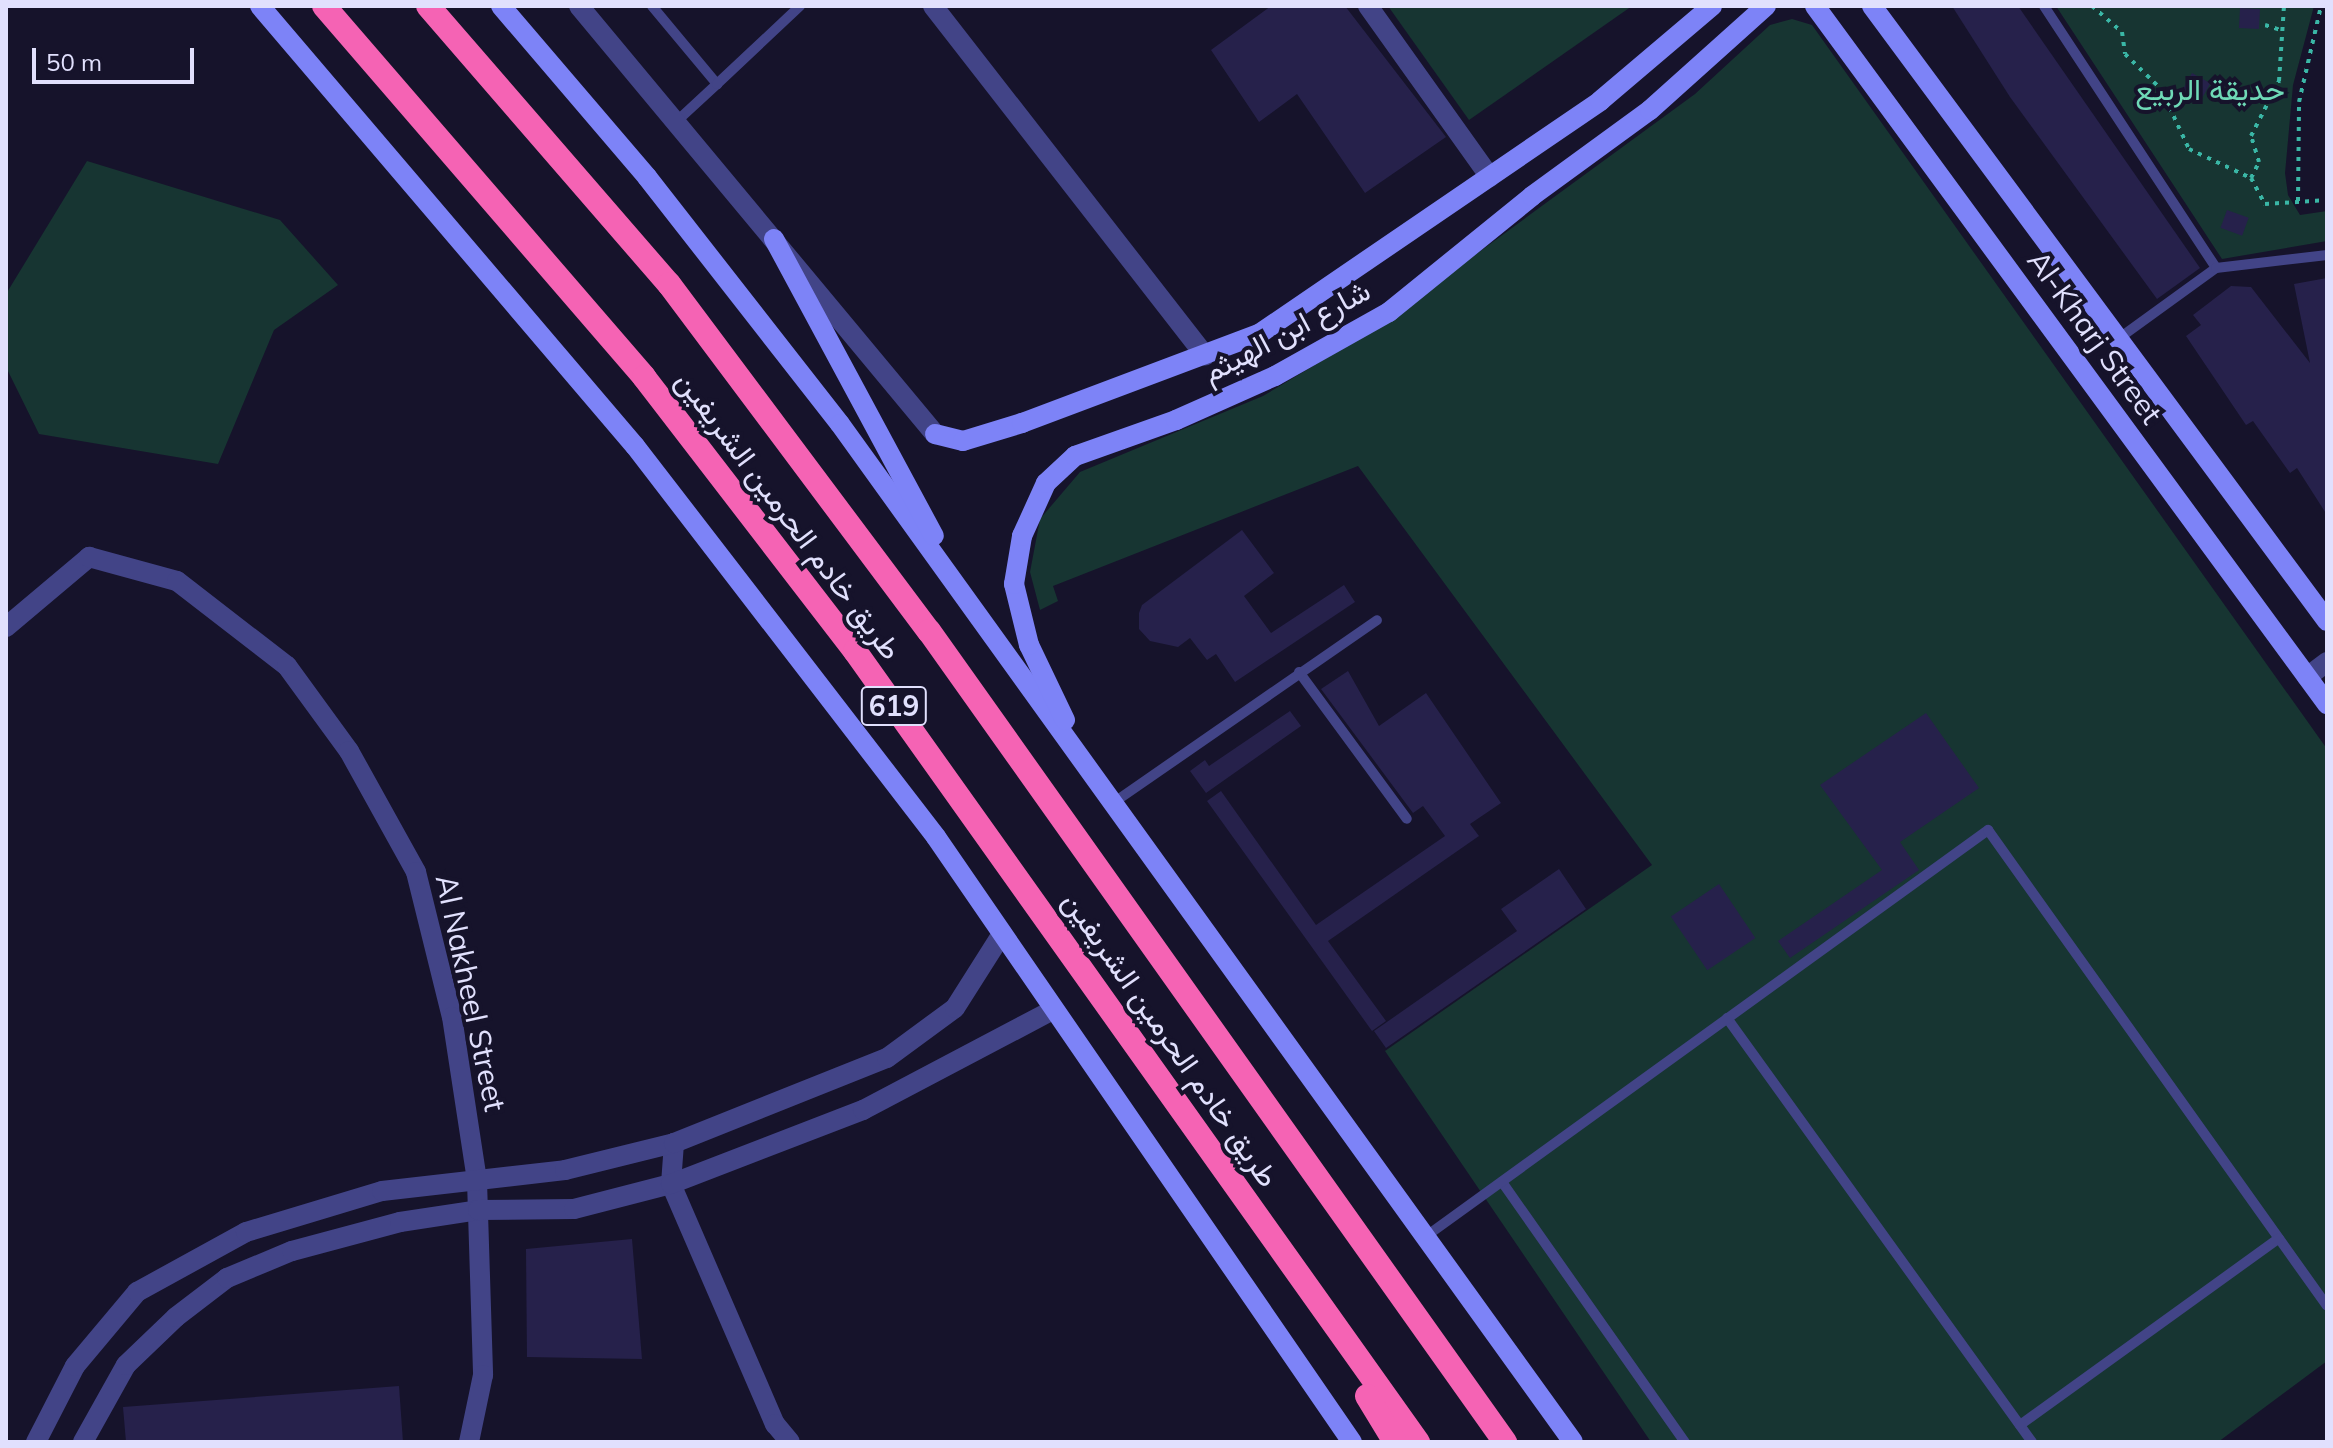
<!DOCTYPE html>
<meta charset="utf-8">
<style>
body{margin:0}
#map{position:relative;width:2333px;height:1448px;overflow:hidden;background:#16132b;font-family:Mulish,Vazirmatn,sans-serif}
div>[style]{position:absolute}
[style*='--x']{left:calc(var(--x)*1px);top:calc(var(--y)*1px);width:calc(var(--w)*1px);rotate:calc(var(--a)*1deg)}
.green>*{inset:0;background:#173532}
.building>*{inset:0;background:#26214b;transform-origin:0 0}
.path>*{height:4px;margin-top:-2px;transform-origin:0;background:repeating-linear-gradient(90deg,#3ab7a6 0 4px,transparent 0 10px)}
.lane>*{height:10px;margin:-5px;padding:0 5px;transform-origin:5px;border-radius:5px;background:#424487}
.street>*{height:20px;margin:-10px;padding:0 10px;transform-origin:10px;border-radius:10px;background:#424487}
.secondary>*{height:20px;margin:-10px;padding:0 10px;transform-origin:10px;border-radius:10px;background:#7d83f7}
.highway>*{height:24px;margin:-12px;padding:0 12px;transform-origin:12px;border-radius:12px;background:#f563b4}
span{translate:-50% -50%;white-space:nowrap;text-align:center;line-height:1.15;-webkit-text-stroke:8px #16132b;paint-order:stroke}
.shield-label span{padding:2px 6px;background:#16132b;border:2px solid;border-radius:6px;-webkit-text-stroke-width:0}
.shield-label{font-size:28px;color:#e1e0fd;font-weight:700}
.park-label{font-size:30px;color:#6fdab7}
.street-label{font-size:30px;color:#e1e0fd}
.frame{position:absolute;inset:0;border:8px solid #e1e0fd;pointer-events:none}
.scale{position:absolute;left:32px;top:48px;width:162px;height:36px;box-sizing:border-box;border:4px solid #e1e0fd;border-top:0;padding-left:10px;font-size:24px;line-height:28px;white-space:nowrap;color:#e1e0fd;-webkit-text-stroke:6px #16132b;paint-order:stroke}
</style>
<div id="map">
<div class="green">
<i style="clip-path:polygon(1388px 6px,1632px 6px,1469px 120px)"></i>
<i style="clip-path:polygon(2056px 6px,2314px 6px,2293px 85px,2285px 173px,2288px 195px,2300px 215px,2327px 211px,2327px 241px,2222px 259px)"></i>
<i style="clip-path:polygon(1792px 19px,1812px 25px,2327px 749px,2327px 1361px,2218px 1442px,1651px 1442px,1385px 1051px,1652px 865px,1358px 466px,1053px 586px,1058px 601px,1040px 610px,1030px 572px,1040px 519px,1080px 472px,1263px 396px,1367px 334px,1695px 94px,1770px 25px)"></i>
<i style="clip-path:polygon(87px 161px,280px 220px,338px 285px,274px 330px,218px 464px,39px 434px,6px 367px,6px 294px)"></i>
</div>
<div class="building">
<i style="clip-path:polygon(1271px 6px,1345px 6px,1446px 137px,1365px 193px,1297px 94px,1259px 122px,1211px 50px)"></i>
<i style="clip-path:polygon(1952px 6px,2018px 6px,2200px 268px,2157px 299px,2010px 97px)"></i>
<i style="left:2240px;top:8px;width:20px;height:20px;rotate:3deg"></i>
<i style="left:2192px;top:73px;width:21px;height:21px;rotate:29deg"></i>
<i style="left:2227px;top:210px;width:23px;height:19px;rotate:20deg"></i>
<i style="clip-path:polygon(2327px 278px,2327px 515px,2297px 468px,2290px 473px,2253px 421px,2246px 425px,2186px 336px,2201px 325px,2193px 315px,2231px 286px,2251px 287px,2310px 363px,2294px 284px)"></i>
<i style="clip-path:polygon(1242px 530px,1274px 573px,1244px 596px,1271px 633px,1344px 585px,1355px 602px,1235px 682px,1216px 654px,1207px 660px,1190px 638px,1178px 647px,1150px 641px,1139px 629px,1139px 613px,1142px 605px)"></i>
<i style="clip-path:polygon(1348px 671px,1379px 726px,1426px 693px,1501px 803px,1470px 824px,1479px 836px,1328px 941px,1386px 1021px,1372px 1031px,1207px 801px,1221px 791px,1316px 925px,1445px 836px,1423px 806px,1413px 813px,1321px 689px)"></i>
<i style="clip-path:polygon(1290px 711px,1301px 726px,1206px 793px,1190px 771px,1205px 760px,1209px 766px)"></i>
<i style="clip-path:polygon(1926px 713px,1979px 788px,1900px 842px,1919px 870px,1790px 958px,1778px 941px,1882px 870px,1820px 785px)"></i>
<i style="clip-path:polygon(1559px 869px,1586px 909px,1386px 1048px,1374px 1031px,1517px 931px,1501px 909px)"></i>
<i style="left:1719px;top:884px;width:65px;height:58px;rotate:56deg"></i>
<i style="clip-path:polygon(632px 1239px,642px 1359px,527px 1357px,526px 1249px)"></i>
<i style="clip-path:polygon(399px 1386px,403px 1442px,126px 1442px,123px 1407px)"></i>
</div>
<div class="path">
<i style="--x:2092;--y:6;--w:40;--a:41"></i>
<i style="--x:2122;--y:32;--w:22;--a:82"></i>
<i style="--x:2125;--y:54;--w:50;--a:44.2"></i>
<i style="--x:2161;--y:89;--w:66;--a:65"></i>
<i style="--x:2189;--y:149;--w:68;--a:25.1"></i>
<i style="--x:2251;--y:178;--w:30;--a:62"></i>
<i style="--x:2265;--y:204;--w:62;--a:-3.7"></i>
<i style="--x:2265;--y:25;--w:16;--a:18"></i>
<i style="--x:2251;--y:178;--w:18;--a:-63"></i>
<i style="--x:2259;--y:162;--w:27;--a:-107"></i>
<i style="--x:2251;--y:136;--w:62;--a:-63"></i>
<i style="--x:2279;--y:81;--w:75;--a:-86.2"></i>
<i style="--x:2298;--y:201;--w:99;--a:-89.4"></i>
<i style="--x:2299;--y:102;--w:98;--a:-77.1"></i>
</div>
<div class="lane">
<i style="--x:652;--y:6;--w:102;--a:50.2"></i>
<i style="--x:717;--y:84;--w:54;--a:137.2"></i>
<i style="--x:2044;--y:6;--w:313;--a:56.7"></i>
<i style="--x:717;--y:84;--w:114;--a:-43.2"></i>
<i style="--x:2118;--y:339;--w:121;--a:-35.9"></i>
<i style="--x:2216;--y:268;--w:112;--a:-6.7"></i>
<i style="--x:1299;--y:672;--w:182;--a:53.7"></i>
<i style="--x:1113;--y:803;--w:321;--a:-34.7"></i>
<i style="--x:1727;--y:1018;--w:522;--a:54.27"></i>
<i style="--x:1502;--y:1182;--w:318;--a:54.9"></i>
<i style="--x:1425;--y:1237;--w:695;--a:-35.86"></i>
<i style="--x:1988;--y:830;--w:584;--a:54.54"></i>
<i style="--x:2020;--y:1425;--w:319;--a:-35.8"></i>
</div>
<div class="street">
<i style="--x:579;--y:6;--w:557;--a:50.25"></i>
<i style="--x:933;--y:6;--w:443;--a:52.1"></i>
<i style="--x:1368;--y:6;--w:210;--a:54.5"></i>
<i style="--x:6;--y:627;--w:109;--a:-40.1"></i>
<i style="--x:89;--y:557;--w:91;--a:15.3"></i>
<i style="--x:177;--y:581;--w:139;--a:37.7"></i>
<i style="--x:287;--y:666;--w:105;--a:53.9"></i>
<i style="--x:349;--y:751;--w:138;--a:61"></i>
<i style="--x:416;--y:872;--w:149;--a:76.1"></i>
<i style="--x:452;--y:1017;--w:166;--a:81.3"></i>
<i style="--x:477;--y:1181;--w:194;--a:88.2"></i>
<i style="--x:483;--y:1375;--w:68;--a:101.8"></i>
<i style="--x:2307;--y:677;--w:25;--a:-37"></i>
<i style="--x:674;--y:1143;--w:41;--a:94.2"></i>
<i style="--x:671;--y:1184;--w:262;--a:66.6"></i>
<i style="--x:775;--y:1424;--w:23;--a:50"></i>
<i style="--x:36;--y:1442;--w:85;--a:-62.8"></i>
<i style="--x:75;--y:1366;--w:97;--a:-50"></i>
<i style="--x:137;--y:1292;--w:124;--a:-28.8"></i>
<i style="--x:246;--y:1232;--w:142;--a:-16.8"></i>
<i style="--x:382;--y:1191;--w:184;--a:-6.5"></i>
<i style="--x:565;--y:1170;--w:112;--a:-13.9"></i>
<i style="--x:674;--y:1143;--w:229;--a:-21.8"></i>
<i style="--x:887;--y:1058;--w:84;--a:-36.3"></i>
<i style="--x:955;--y:1008;--w:88;--a:-57.6"></i>
<i style="--x:83;--y:1442;--w:88;--a:-60.8"></i>
<i style="--x:126;--y:1365;--w:69;--a:-43.8"></i>
<i style="--x:176;--y:1317;--w:64;--a:-37.4"></i>
<i style="--x:227;--y:1278;--w:70;--a:-22.6"></i>
<i style="--x:292;--y:1251;--w:112;--a:-15"></i>
<i style="--x:400;--y:1222;--w:79;--a:-8.7"></i>
<i style="--x:478;--y:1210;--w:96;--a:-0.6"></i>
<i style="--x:574;--y:1209;--w:100;--a:-14.5"></i>
<i style="--x:671;--y:1184;--w:206;--a:-21.1"></i>
<i style="--x:863;--y:1110;--w:215;--a:-27.8"></i>
</div>
<div class="secondary">
<i style="--x:260;--y:6;--w:578;--a:49.56"></i>
<i style="--x:635;--y:446;--w:493;--a:52.4"></i>
<i style="--x:936;--y:837;--w:734;--a:55.49"></i>
<i style="--x:501;--y:6;--w:225;--a:49.5"></i>
<i style="--x:647;--y:177;--w:313;--a:52"></i>
<i style="--x:840;--y:424;--w:1254;--a:54.24"></i>
<i style="--x:1815;--y:6;--w:866;--a:53.74"></i>
<i style="--x:1872;--y:6;--w:765;--a:53.5"></i>
<i style="--x:774;--y:239;--w:337;--a:61.7"></i>
<i style="--x:935;--y:434;--w:29;--a:14"></i>
<i style="--x:963;--y:441;--w:62;--a:-17"></i>
<i style="--x:1022;--y:423;--w:253;--a:-20.6"></i>
<i style="--x:1259;--y:334;--w:413;--a:-34.3"></i>
<i style="--x:1600;--y:101;--w:147;--a:-40.3"></i>
<i style="--x:1065;--y:720;--w:83;--a:-115.6"></i>
<i style="--x:1029;--y:645;--w:63;--a:-103.8"></i>
<i style="--x:1014;--y:584;--w:49;--a:-80.5"></i>
<i style="--x:1022;--y:536;--w:58;--a:-65.6"></i>
<i style="--x:1046;--y:483;--w:40;--a:-43"></i>
<i style="--x:1075;--y:456;--w:107;--a:-19.6"></i>
<i style="--x:1176;--y:420;--w:108;--a:-24"></i>
<i style="--x:1275;--y:376;--w:131;--a:-29.3"></i>
<i style="--x:1389;--y:312;--w:184;--a:-39"></i>
<i style="--x:1532;--y:196;--w:146;--a:-36.1"></i>
<i style="--x:1650;--y:110;--w:156;--a:-41.9"></i>
</div>
<div class="highway">
<i style="--x:324;--y:6;--w:490;--a:49.2"></i>
<i style="--x:644;--y:377;--w:346;--a:52.4"></i>
<i style="--x:855;--y:651;--w:971;--a:54.56"></i>
<i style="--x:428;--y:6;--w:368;--a:49.1"></i>
<i style="--x:669;--y:284;--w:434;--a:53.2"></i>
<i style="--x:929;--y:631;--w:995;--a:54.62"></i>
<i style="--x:1367;--y:1396;--w:54;--a:58.7"></i>
</div>
<div class="shield-label">
<span style="left:894px;top:706px">619</span>
</div>
<div class="park-label">
<span style="left:2210px;top:89px">حديقة الربيع</span>
</div>
<div class="street-label">
<span style="left:1286px;top:331px;rotate:-28deg">شارع ابن الهيثم</span>
<span style="left:2095px;top:337px;rotate:54deg">Al-Kharj Street</span>
<span style="left:789px;top:515px;rotate:53deg">طريق خادم الحرمين الشريفين</span>
<span style="left:471px;top:993px;rotate:78deg">Al Nakheel Street</span>
<span style="left:1171px;top:1039px;rotate:55deg">طريق خادم الحرمين الشريفين</span>
</div>
<div class="frame"></div>
<div class="scale">50 m</div>
</div>
